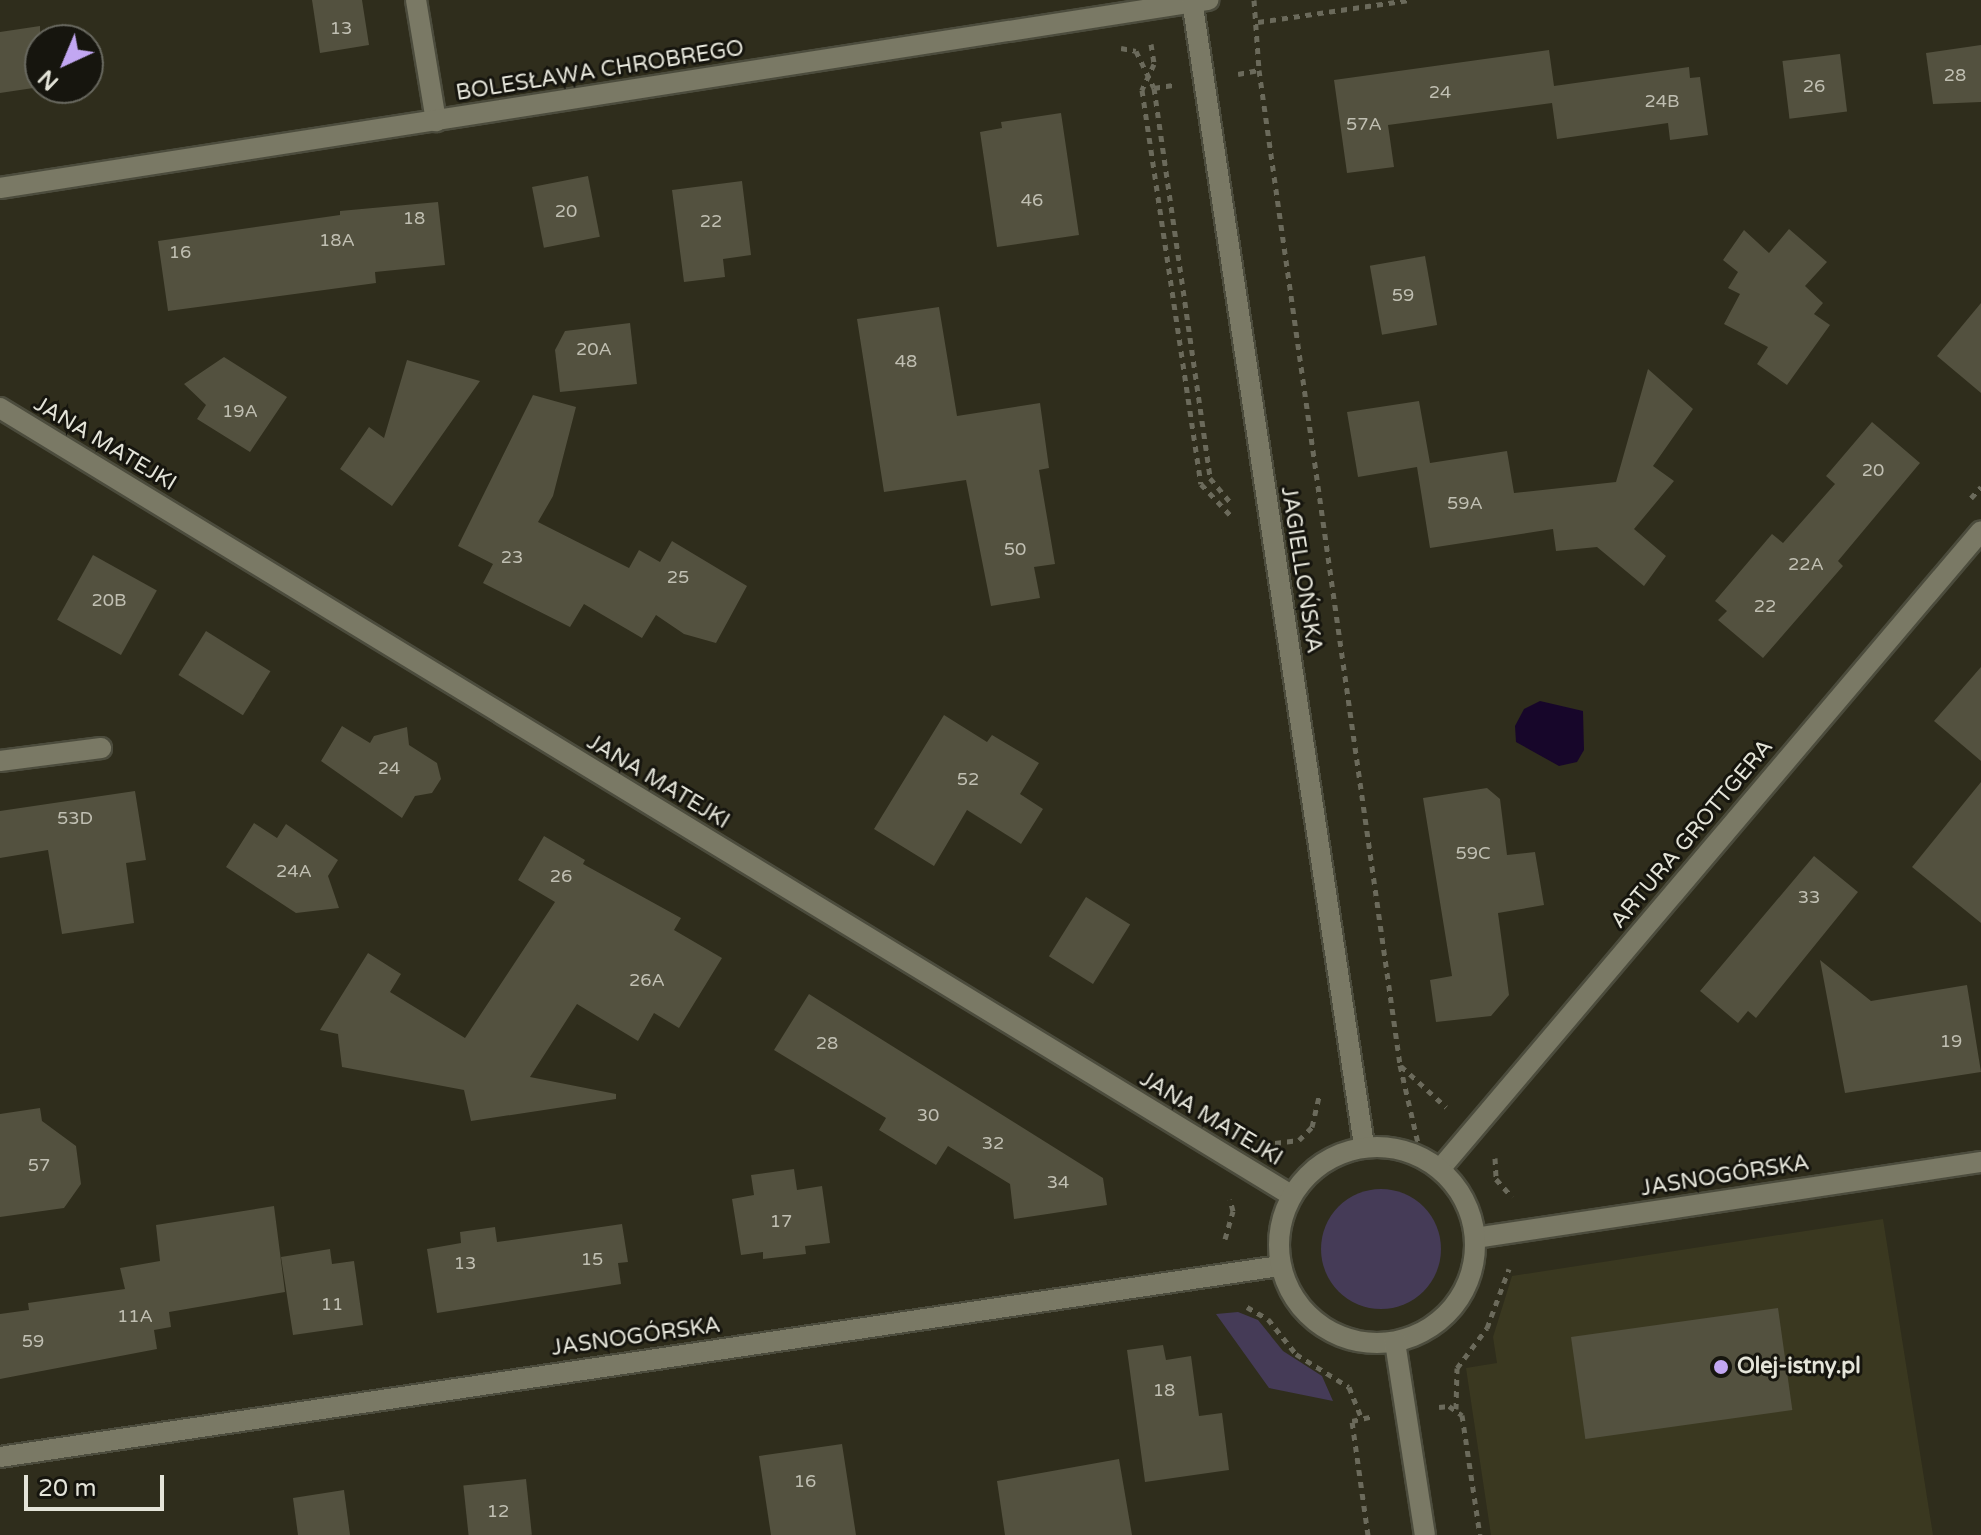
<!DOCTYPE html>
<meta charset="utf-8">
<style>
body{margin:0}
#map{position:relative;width:1981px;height:1535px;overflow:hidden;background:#2f2d1c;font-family:"Varela Round",sans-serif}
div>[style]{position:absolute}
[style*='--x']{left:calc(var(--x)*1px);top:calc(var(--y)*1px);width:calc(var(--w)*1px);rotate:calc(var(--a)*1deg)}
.built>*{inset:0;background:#3a3820}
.green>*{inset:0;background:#453b57}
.round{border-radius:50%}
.water>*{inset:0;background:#17062a}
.building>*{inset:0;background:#53513f;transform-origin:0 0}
.path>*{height:5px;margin-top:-2.5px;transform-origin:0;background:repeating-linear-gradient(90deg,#6b6a5b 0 6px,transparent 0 12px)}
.roads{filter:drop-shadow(2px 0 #4c4c3d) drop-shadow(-2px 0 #4c4c3d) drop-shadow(0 2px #4c4c3d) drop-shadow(0 -2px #4c4c3d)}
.service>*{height:20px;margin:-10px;padding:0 10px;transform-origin:10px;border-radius:10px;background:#7a7965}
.minor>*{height:20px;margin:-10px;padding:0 10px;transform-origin:10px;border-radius:10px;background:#7a7965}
.tertiary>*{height:20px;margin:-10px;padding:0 10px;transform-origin:10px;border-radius:10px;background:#7a7965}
.tertiary>.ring{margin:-10px;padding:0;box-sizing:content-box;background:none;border:20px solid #7a7965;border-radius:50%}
.dots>*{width:22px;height:22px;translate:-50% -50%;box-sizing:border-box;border:4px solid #16150e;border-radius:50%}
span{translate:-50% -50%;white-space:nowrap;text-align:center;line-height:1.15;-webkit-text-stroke:6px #16150e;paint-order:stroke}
.number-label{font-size:18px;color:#c0bfb2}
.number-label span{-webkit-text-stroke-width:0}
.street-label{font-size:22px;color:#e4e4d9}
.poi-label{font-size:22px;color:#e4e4d9;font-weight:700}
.left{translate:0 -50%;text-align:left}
.north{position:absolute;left:24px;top:24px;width:80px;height:80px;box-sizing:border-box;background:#16150e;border:2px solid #68685f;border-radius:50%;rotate:224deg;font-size:22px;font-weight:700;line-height:32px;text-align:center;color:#e4e4d9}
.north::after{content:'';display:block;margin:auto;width:28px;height:36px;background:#c2a7f2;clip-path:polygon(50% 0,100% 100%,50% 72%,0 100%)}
.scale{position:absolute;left:24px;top:1475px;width:140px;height:36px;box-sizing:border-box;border:4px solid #e4e4d9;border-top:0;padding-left:10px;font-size:24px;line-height:28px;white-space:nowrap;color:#e4e4d9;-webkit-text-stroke:6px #16150e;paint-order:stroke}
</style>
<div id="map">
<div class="built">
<i style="clip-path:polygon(1883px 1219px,1933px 1535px,1491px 1535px,1466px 1368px,1497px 1363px,1493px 1337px,1512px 1276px)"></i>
</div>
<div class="green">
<i class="round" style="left:1321px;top:1189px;width:120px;height:120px"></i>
<i style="clip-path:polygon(1238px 1312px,1258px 1320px,1283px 1351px,1322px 1376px,1333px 1401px,1269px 1388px,1216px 1314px)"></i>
</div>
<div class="water">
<i style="clip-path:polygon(1540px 701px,1583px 711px,1584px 750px,1577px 762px,1559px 766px,1516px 742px,1515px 726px,1524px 709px)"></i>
</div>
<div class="building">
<i style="clip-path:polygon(312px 0,362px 0,369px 45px,320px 53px)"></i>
<i style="clip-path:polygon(40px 26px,40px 87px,0 93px,0 32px)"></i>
<i style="clip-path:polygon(1981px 45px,1981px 102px,1933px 104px,1926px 53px)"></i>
<i style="clip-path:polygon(1549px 50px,1554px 86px,1689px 67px,1690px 78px,1700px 77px,1708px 135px,1670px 140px,1668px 123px,1557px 139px,1552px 103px,1388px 125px,1394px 167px,1347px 173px,1334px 80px)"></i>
<i style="left:1840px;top:54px;width:58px;height:58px;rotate:83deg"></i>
<i style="clip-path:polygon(1061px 113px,1079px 235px,997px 247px,980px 132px,1002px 128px,1001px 122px)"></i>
<i style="left:588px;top:176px;width:62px;height:57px;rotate:79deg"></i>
<i style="clip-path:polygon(742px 181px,751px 255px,723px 259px,725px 277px,684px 282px,672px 190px)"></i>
<i style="clip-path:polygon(438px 202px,445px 265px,375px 272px,376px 283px,168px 311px,158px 241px,340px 215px,340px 211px)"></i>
<i style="clip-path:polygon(1789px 229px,1827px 262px,1805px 286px,1823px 303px,1814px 314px,1830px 325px,1787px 385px,1757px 364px,1768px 347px,1724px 324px,1740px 294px,1728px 288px,1738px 272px,1723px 260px,1744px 230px,1769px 253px)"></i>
<i style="left:1425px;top:256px;width:70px;height:56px;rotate:80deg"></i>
<i style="clip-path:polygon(1981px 303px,1981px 393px,1937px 356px)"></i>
<i style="clip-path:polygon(939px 307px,957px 416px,1040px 403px,1049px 468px,1039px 470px,1055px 564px,1034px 567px,1040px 598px,991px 606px,966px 480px,884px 492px,857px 319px)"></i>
<i style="clip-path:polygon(630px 323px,637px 384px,560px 392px,555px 350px,565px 331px)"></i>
<i style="clip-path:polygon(224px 357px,287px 397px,250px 452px,197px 419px,206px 405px,184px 384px)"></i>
<i style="clip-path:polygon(407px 360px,480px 381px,392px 506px,340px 469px,369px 427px,384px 438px)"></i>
<i style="clip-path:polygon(1648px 369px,1693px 409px,1653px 466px,1674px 481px,1634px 529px,1666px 556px,1644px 586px,1597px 547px,1556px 551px,1553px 529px,1430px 548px,1417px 467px,1358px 477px,1347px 412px,1419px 401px,1430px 463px,1507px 451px,1514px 493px,1616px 482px)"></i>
<i style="clip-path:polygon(533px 395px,576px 407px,553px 496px,538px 522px,629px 568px,639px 550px,660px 562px,672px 541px,747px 586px,716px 643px,684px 634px,656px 615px,642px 638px,584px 604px,570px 627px,483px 583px,493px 564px,458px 546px)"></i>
<i style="clip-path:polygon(1872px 422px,1920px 463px,1838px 561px,1843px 566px,1763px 658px,1718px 620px,1727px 611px,1715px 601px,1772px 534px,1783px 543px,1835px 484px,1826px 476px)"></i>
<i style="left:93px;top:555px;width:73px;height:74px;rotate:29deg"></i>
<i style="left:206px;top:631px;width:76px;height:52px;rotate:32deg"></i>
<i style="clip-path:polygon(1981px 667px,1981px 761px,1934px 721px)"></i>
<i style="clip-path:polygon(944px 715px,987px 742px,992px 735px,1039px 763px,1020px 794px,1043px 809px,1021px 844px,967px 810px,934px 866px,874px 829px)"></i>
<i style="clip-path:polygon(342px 726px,370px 743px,374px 736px,407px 727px,409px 745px,437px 763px,441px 779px,432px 793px,415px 796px,402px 818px,321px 761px)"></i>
<i style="clip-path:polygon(1981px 782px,1981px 923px,1912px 867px)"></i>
<i style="clip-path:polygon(1487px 788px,1500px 799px,1507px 855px,1535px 852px,1544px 905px,1498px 913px,1509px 995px,1491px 1016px,1436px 1022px,1430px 980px,1452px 976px,1423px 798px)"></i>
<i style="clip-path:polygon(135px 791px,146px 860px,126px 863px,134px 923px,62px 934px,48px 850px,0 858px,0 811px)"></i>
<i style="clip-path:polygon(254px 823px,277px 838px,286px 824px,338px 860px,328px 876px,339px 908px,296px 913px,226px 867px)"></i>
<i style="clip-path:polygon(544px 836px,585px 860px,583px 864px,681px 918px,674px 930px,722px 958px,679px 1028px,654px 1013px,638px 1041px,577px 1004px,530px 1077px,616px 1094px,616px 1099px,471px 1121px,464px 1090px,342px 1067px,338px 1034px,320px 1030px,368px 953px,401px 974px,390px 992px,465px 1038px,555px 902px,518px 880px)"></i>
<i style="clip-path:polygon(1814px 856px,1858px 892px,1756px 1018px,1748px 1011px,1738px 1023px,1700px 991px)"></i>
<i style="left:1086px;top:897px;width:52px;height:70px;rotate:32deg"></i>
<i style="clip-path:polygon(1820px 960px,1871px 1001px,1967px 985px,1981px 1072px,1845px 1093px)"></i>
<i style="clip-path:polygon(809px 994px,1103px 1178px,1107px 1205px,1014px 1219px,1010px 1184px,948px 1146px,936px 1165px,879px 1130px,886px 1118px,774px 1050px)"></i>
<i style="clip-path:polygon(40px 1108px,42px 1121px,76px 1146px,81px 1184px,64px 1208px,0 1217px,0 1114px)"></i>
<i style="clip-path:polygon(794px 1169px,797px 1190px,822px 1186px,830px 1243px,805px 1246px,806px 1254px,763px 1259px,763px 1252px,741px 1255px,732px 1199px,754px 1195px,751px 1175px)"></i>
<i style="clip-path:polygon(274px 1206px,285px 1292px,169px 1312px,171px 1327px,154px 1330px,157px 1349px,0 1379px,0 1314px,29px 1310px,28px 1303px,125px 1289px,120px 1268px,160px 1261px,156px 1225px)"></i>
<i style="clip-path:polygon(622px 1224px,628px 1262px,618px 1263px,621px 1284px,437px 1313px,427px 1249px,461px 1243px,460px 1232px,495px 1227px,497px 1242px)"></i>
<i style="clip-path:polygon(330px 1249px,332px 1264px,354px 1261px,363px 1325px,293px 1335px,281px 1257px)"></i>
<i style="left:1778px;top:1308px;width:103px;height:209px;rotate:82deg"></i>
<i style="clip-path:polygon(1163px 1345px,1166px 1360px,1191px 1356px,1199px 1416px,1222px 1413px,1229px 1470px,1145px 1482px,1127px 1350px)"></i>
<i style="clip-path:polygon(842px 1444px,856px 1535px,771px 1535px,759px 1456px)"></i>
<i style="clip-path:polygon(1119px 1459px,1132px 1535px,1005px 1535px,997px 1481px)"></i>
<i style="left:526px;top:1479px;width:56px;height:63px;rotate:84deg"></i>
<i style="clip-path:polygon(344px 1490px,350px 1535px,298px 1535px,293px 1498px)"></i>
</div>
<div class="path">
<i style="--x:1254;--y:0;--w:70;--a:85.9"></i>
<i style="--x:1259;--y:70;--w:1005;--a:81.93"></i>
<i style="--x:1400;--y:1065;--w:80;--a:77"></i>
<i style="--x:1258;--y:22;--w:153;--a:-8.3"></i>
<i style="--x:1151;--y:44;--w:20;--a:81"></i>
<i style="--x:1154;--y:64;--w:29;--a:115"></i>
<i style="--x:1142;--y:90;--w:398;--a:81.5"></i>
<i style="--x:1201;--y:484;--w:47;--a:46.7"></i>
<i style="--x:1121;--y:48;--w:15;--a:11"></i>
<i style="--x:1136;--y:51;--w:41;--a:64.1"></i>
<i style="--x:1154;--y:88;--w:394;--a:81.8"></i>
<i style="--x:1210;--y:478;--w:33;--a:50"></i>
<i style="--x:1238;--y:74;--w:21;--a:-11"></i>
<i style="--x:1154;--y:88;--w:19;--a:-9"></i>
<i style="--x:1971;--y:498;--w:15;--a:-48"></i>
<i style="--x:1401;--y:1066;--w:61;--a:42.3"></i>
<i style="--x:1275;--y:1143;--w:24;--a:-7"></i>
<i style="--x:1299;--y:1140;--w:18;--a:-45"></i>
<i style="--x:1312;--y:1127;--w:31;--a:-77"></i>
<i style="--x:1495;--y:1158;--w:21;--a:87"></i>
<i style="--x:1496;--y:1179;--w:24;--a:48"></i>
<i style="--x:1225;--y:1239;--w:29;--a:-74"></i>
<i style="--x:1233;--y:1211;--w:12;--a:-104"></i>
<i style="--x:1247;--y:1307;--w:24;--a:30"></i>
<i style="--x:1268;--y:1319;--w:45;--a:51.3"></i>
<i style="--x:1296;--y:1354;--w:62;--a:31.9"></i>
<i style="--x:1349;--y:1387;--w:31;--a:68"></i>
<i style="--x:1439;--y:1407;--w:10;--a:-6"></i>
<i style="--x:1449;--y:1406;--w:16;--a:35"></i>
<i style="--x:1462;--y:1415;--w:121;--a:81.5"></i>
<i style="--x:1456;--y:1409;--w:41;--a:-88.6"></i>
<i style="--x:1457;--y:1368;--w:50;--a:-53.1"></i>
<i style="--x:1487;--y:1328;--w:63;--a:-69.6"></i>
<i style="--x:1368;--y:1535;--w:115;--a:-98"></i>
<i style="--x:1352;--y:1421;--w:23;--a:-13"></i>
</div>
<div class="roads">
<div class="service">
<i style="--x:416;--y:0;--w:123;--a:80.6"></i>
<i style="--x:0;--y:761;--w:102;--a:-7.3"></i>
</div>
<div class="minor">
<i style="--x:0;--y:188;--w:1223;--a:-8.85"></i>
<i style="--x:0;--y:408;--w:1512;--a:31.37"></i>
<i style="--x:1440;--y:1169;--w:836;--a:-49.7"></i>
<i style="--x:1475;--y:1238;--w:512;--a:-8.54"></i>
<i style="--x:0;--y:1457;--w:1294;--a:-8.49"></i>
</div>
<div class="tertiary">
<i style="--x:1192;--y:0;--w:1159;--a:81.46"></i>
<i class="ring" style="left:1279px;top:1147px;width:176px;height:176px"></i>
<i style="--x:1395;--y:1342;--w:195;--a:81.2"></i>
</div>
</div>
<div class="dots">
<i style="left:1721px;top:1367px;background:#c2a7f2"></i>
</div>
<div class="number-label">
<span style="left:341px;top:28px">13</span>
<span style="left:1955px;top:75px">28</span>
<span style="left:1814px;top:86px">26</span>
<span style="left:1440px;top:92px">24</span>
<span style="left:1662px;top:101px">24B</span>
<span style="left:1364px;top:124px">57A</span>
<span style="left:1032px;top:200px">46</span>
<span style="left:566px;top:211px">20</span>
<span style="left:414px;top:218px">18</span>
<span style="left:711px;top:221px">22</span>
<span style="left:337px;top:240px">18A</span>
<span style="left:180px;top:252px">16</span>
<span style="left:1403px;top:295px">59</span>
<span style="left:594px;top:349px">20A</span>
<span style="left:906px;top:361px">48</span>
<span style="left:240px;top:411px">19A</span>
<span style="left:1873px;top:470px">20</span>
<span style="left:1465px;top:503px">59A</span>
<span style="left:1015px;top:549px">50</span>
<span style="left:512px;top:557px">23</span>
<span style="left:1806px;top:564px">22A</span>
<span style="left:678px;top:577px">25</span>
<span style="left:109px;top:600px">20B</span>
<span style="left:1765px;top:606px">22</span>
<span style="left:389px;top:768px">24</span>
<span style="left:968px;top:779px">52</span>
<span style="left:75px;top:818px">53D</span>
<span style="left:1473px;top:853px">59C</span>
<span style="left:294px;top:871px">24A</span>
<span style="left:561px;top:876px">26</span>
<span style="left:1809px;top:897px">33</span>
<span style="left:647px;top:980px">26A</span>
<span style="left:1951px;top:1041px">19</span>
<span style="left:827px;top:1043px">28</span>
<span style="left:928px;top:1115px">30</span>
<span style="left:993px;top:1143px">32</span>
<span style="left:39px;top:1165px">57</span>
<span style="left:1058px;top:1182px">34</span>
<span style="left:781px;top:1221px">17</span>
<span style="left:592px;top:1259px">15</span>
<span style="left:465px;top:1263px">13</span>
<span style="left:332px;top:1304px">11</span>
<span style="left:135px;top:1316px">11A</span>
<span style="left:33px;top:1341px">59</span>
<span style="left:1164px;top:1390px">18</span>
<span style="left:805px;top:1481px">16</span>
<span style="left:498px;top:1511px">12</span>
</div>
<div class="street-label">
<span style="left:600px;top:71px;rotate:-9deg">BOLESŁAWA CHROBREGO</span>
<span style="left:105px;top:444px;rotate:31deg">JANA MATEJKI</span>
<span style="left:1301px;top:570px;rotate:81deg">JAGIELLOŃSKA</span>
<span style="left:658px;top:782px;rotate:31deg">JANA MATEJKI</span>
<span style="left:1692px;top:834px;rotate:-50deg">ARTURA GROTTGERA</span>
<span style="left:1211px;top:1119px;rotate:31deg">JANA MATEJKI</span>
<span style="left:1725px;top:1176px;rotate:-9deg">JASNOGÓRSKA</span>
<span style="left:636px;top:1337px;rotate:-8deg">JASNOGÓRSKA</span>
</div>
<div class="poi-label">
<span class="left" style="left:1737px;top:1367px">Olej-istny.pl</span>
</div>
<div class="north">N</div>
<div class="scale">20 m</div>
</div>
